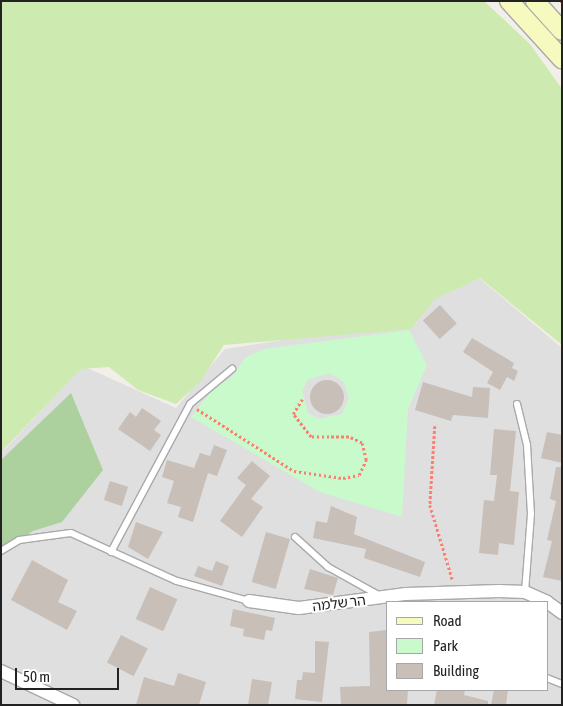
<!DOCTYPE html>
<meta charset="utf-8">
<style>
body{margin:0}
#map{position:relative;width:563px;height:706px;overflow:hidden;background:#f2efe9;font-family:"Asap Condensed","Noto Sans Hebrew",sans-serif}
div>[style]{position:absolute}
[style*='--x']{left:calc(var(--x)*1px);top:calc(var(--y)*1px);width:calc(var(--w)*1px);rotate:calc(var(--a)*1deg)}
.residential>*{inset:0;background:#e0dfdf}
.grass>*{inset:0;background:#cdebb0}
.forest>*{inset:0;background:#add19e}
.park>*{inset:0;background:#c8facc}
.building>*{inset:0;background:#c7bfb8;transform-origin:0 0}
.round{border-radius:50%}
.path>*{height:2.5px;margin-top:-1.25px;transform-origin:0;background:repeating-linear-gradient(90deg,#fa8072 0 2.5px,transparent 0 5px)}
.roads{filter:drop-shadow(1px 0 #a9a9a9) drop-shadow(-1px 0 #a9a9a9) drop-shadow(0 1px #a9a9a9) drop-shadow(0 -1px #a9a9a9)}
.lane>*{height:6px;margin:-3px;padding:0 3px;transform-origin:3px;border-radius:3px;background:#fff}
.street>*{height:12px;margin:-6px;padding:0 6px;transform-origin:6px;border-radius:6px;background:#fff}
.secondary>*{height:18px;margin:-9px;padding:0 9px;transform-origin:9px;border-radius:9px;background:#f7fabf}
span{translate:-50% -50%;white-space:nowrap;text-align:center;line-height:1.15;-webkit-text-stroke:4px #fff;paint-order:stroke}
.street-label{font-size:14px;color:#222}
.frame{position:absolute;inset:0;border:2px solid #222;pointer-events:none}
.legend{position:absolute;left:386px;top:601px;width:162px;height:90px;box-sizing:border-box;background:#fff;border:1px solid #a7a7a7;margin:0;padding:6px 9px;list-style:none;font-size:15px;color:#222}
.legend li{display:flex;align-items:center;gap:10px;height:25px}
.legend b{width:25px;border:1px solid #a7a7a7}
.scale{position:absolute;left:15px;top:668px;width:104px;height:22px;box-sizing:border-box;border:2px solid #222;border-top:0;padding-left:6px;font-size:15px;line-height:18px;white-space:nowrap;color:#222;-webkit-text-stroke:4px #fff;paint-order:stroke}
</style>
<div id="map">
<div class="residential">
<i style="clip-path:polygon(evenodd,478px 277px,562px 348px,562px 705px,1px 705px,1px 448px,5px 449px,83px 366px,176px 408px,225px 349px,385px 324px,478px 277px,387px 602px,547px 602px,547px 690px,387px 690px,387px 602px)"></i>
</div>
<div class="grass">
<i style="clip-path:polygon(1px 1px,484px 1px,530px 44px,562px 89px,562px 345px,480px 278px,435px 299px,411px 329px,224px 345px,200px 382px,176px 404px,138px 390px,109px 367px,81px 369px,1px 452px)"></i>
</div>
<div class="forest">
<i style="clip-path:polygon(71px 393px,103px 470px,62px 522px,33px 531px,1px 551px,1px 460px)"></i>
</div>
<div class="park">
<i style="clip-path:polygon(evenodd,409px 330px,427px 365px,408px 409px,402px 517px,320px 492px,191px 417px,215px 386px,230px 379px,246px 357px,264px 349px,409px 330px,329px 373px,344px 382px,349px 398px,342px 414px,318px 419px,308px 413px,302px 391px,308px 380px,329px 373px)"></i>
</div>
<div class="building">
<i style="left:440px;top:305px;width:25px;height:23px;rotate:48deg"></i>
<i style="clip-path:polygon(472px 338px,514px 363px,512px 368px,518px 371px,514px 381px,507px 377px,500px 390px,487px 383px,493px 372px,463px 352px)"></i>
<i class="round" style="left:310px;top:380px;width:34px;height:34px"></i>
<i style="clip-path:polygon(423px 382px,472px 397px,473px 387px,490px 388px,488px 418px,453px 415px,451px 421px,415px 410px)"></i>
<i style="clip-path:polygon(142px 408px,161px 421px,154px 430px,161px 435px,150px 451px,118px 429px,130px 412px,136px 417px)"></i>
<i style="clip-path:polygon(494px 429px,516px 431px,510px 491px,519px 492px,514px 545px,499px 543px,498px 555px,479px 553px,484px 500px,494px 501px,497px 475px,490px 475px)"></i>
<i style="clip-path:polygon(547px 432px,562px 435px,562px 463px,541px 458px)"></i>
<i style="clip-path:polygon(214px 445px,227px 450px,217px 476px,208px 473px,193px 522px,178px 517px,181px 507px,167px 503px,174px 481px,162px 477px,167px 460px,194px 468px,200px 453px,210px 456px)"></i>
<i style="clip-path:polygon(252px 461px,270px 476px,251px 499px,263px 507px,242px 537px,220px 521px,246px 485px,237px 478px)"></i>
<i style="clip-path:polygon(556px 467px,562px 467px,562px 581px,543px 577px,552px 541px,547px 540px,556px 501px,550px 499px)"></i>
<i style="left:110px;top:481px;width:19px;height:20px;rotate:18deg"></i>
<i style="clip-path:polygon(331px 506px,357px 517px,354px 534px,425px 562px,420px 577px,364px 558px,366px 549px,313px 538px,316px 521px,327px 523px)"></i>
<i style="clip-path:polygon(136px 522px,163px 532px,148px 559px,128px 547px)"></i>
<i style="left:266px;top:532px;width:25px;height:52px;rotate:16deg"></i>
<i style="clip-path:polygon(32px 560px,68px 580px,58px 602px,77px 611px,67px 630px,11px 600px)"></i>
<i style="clip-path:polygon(216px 561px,229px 566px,222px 586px,194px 576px,198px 566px,212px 571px)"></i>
<i style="clip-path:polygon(310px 569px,338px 578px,333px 595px,304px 589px)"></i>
<i style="left:150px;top:587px;width:30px;height:35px;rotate:24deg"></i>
<i style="clip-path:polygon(233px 609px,275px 618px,272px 631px,266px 630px,264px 640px,243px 636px,244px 629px,230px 626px)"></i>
<i style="clip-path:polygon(387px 630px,387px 690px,408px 690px,407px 705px,341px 705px,340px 687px,370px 686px,369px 632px)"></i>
<i style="left:121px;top:635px;width:30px;height:31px;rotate:27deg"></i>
<i style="clip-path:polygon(315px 641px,329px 642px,322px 702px,295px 699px,297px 680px,302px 680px,303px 672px,315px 673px)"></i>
<i style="clip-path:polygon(178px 673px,206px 682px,199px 705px,136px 705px,144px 677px,174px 686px)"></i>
<i style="clip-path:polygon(252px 679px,272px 682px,268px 705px,248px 705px)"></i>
<i style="clip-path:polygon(437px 690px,465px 690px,464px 695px,488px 701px,488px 705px,434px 705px)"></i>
<i style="clip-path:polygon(494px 690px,508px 690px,506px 705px,491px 705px)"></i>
</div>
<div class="path">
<i style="--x:561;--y:1;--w:1;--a:45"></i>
<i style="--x:197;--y:409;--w:115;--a:32.6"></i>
<i style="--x:294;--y:471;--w:49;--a:8.1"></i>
<i style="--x:343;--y:478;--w:16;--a:-11"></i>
<i style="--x:359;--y:475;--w:17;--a:-65"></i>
<i style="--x:366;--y:460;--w:17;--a:-103"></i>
<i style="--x:362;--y:443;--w:14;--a:-155"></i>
<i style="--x:349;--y:437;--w:38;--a:180"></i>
<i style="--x:311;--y:437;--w:29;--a:-128"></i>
<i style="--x:293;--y:414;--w:19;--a:-58"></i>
<i style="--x:435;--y:426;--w:79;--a:93.6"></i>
<i style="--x:430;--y:505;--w:79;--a:73.2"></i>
</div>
<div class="roads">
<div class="lane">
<i style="--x:517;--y:404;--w:42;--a:76.3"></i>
<i style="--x:527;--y:445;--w:69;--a:86.7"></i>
<i style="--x:531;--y:514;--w:78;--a:94.4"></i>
<i style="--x:295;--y:537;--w:45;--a:42.3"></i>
<i style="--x:328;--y:567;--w:60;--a:29.1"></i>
<i style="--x:1;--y:551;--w:21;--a:-31"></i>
<i style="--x:19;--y:540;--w:52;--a:-7.7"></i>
<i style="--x:71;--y:533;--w:116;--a:24.4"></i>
<i style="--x:177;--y:581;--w:75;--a:15.5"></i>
<i style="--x:111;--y:552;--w:168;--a:-61.9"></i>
<i style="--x:190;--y:404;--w:55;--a:-39.8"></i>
<i style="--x:547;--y:678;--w:16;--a:22"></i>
</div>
<div class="street">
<i style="--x:249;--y:601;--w:50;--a:8"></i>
<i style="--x:299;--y:608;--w:108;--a:-7.5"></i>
<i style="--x:406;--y:594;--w:93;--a:-1.8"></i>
<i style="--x:499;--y:591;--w:26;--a:2"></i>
<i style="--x:525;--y:592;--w:24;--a:24"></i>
<i style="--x:547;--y:602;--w:19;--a:36"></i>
<i style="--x:1;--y:671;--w:80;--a:25.3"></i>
</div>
<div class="secondary">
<i style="--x:509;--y:1;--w:79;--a:47.6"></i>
<i style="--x:535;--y:1;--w:40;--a:48"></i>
</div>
</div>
<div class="street-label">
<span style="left:339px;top:603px;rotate:-7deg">הר שלמה</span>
</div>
<div class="frame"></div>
<ul class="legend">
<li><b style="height:6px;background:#f7fabf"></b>Road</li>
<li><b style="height:14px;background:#c8facc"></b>Park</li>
<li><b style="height:14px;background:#c7bfb8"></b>Building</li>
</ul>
<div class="scale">50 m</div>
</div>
